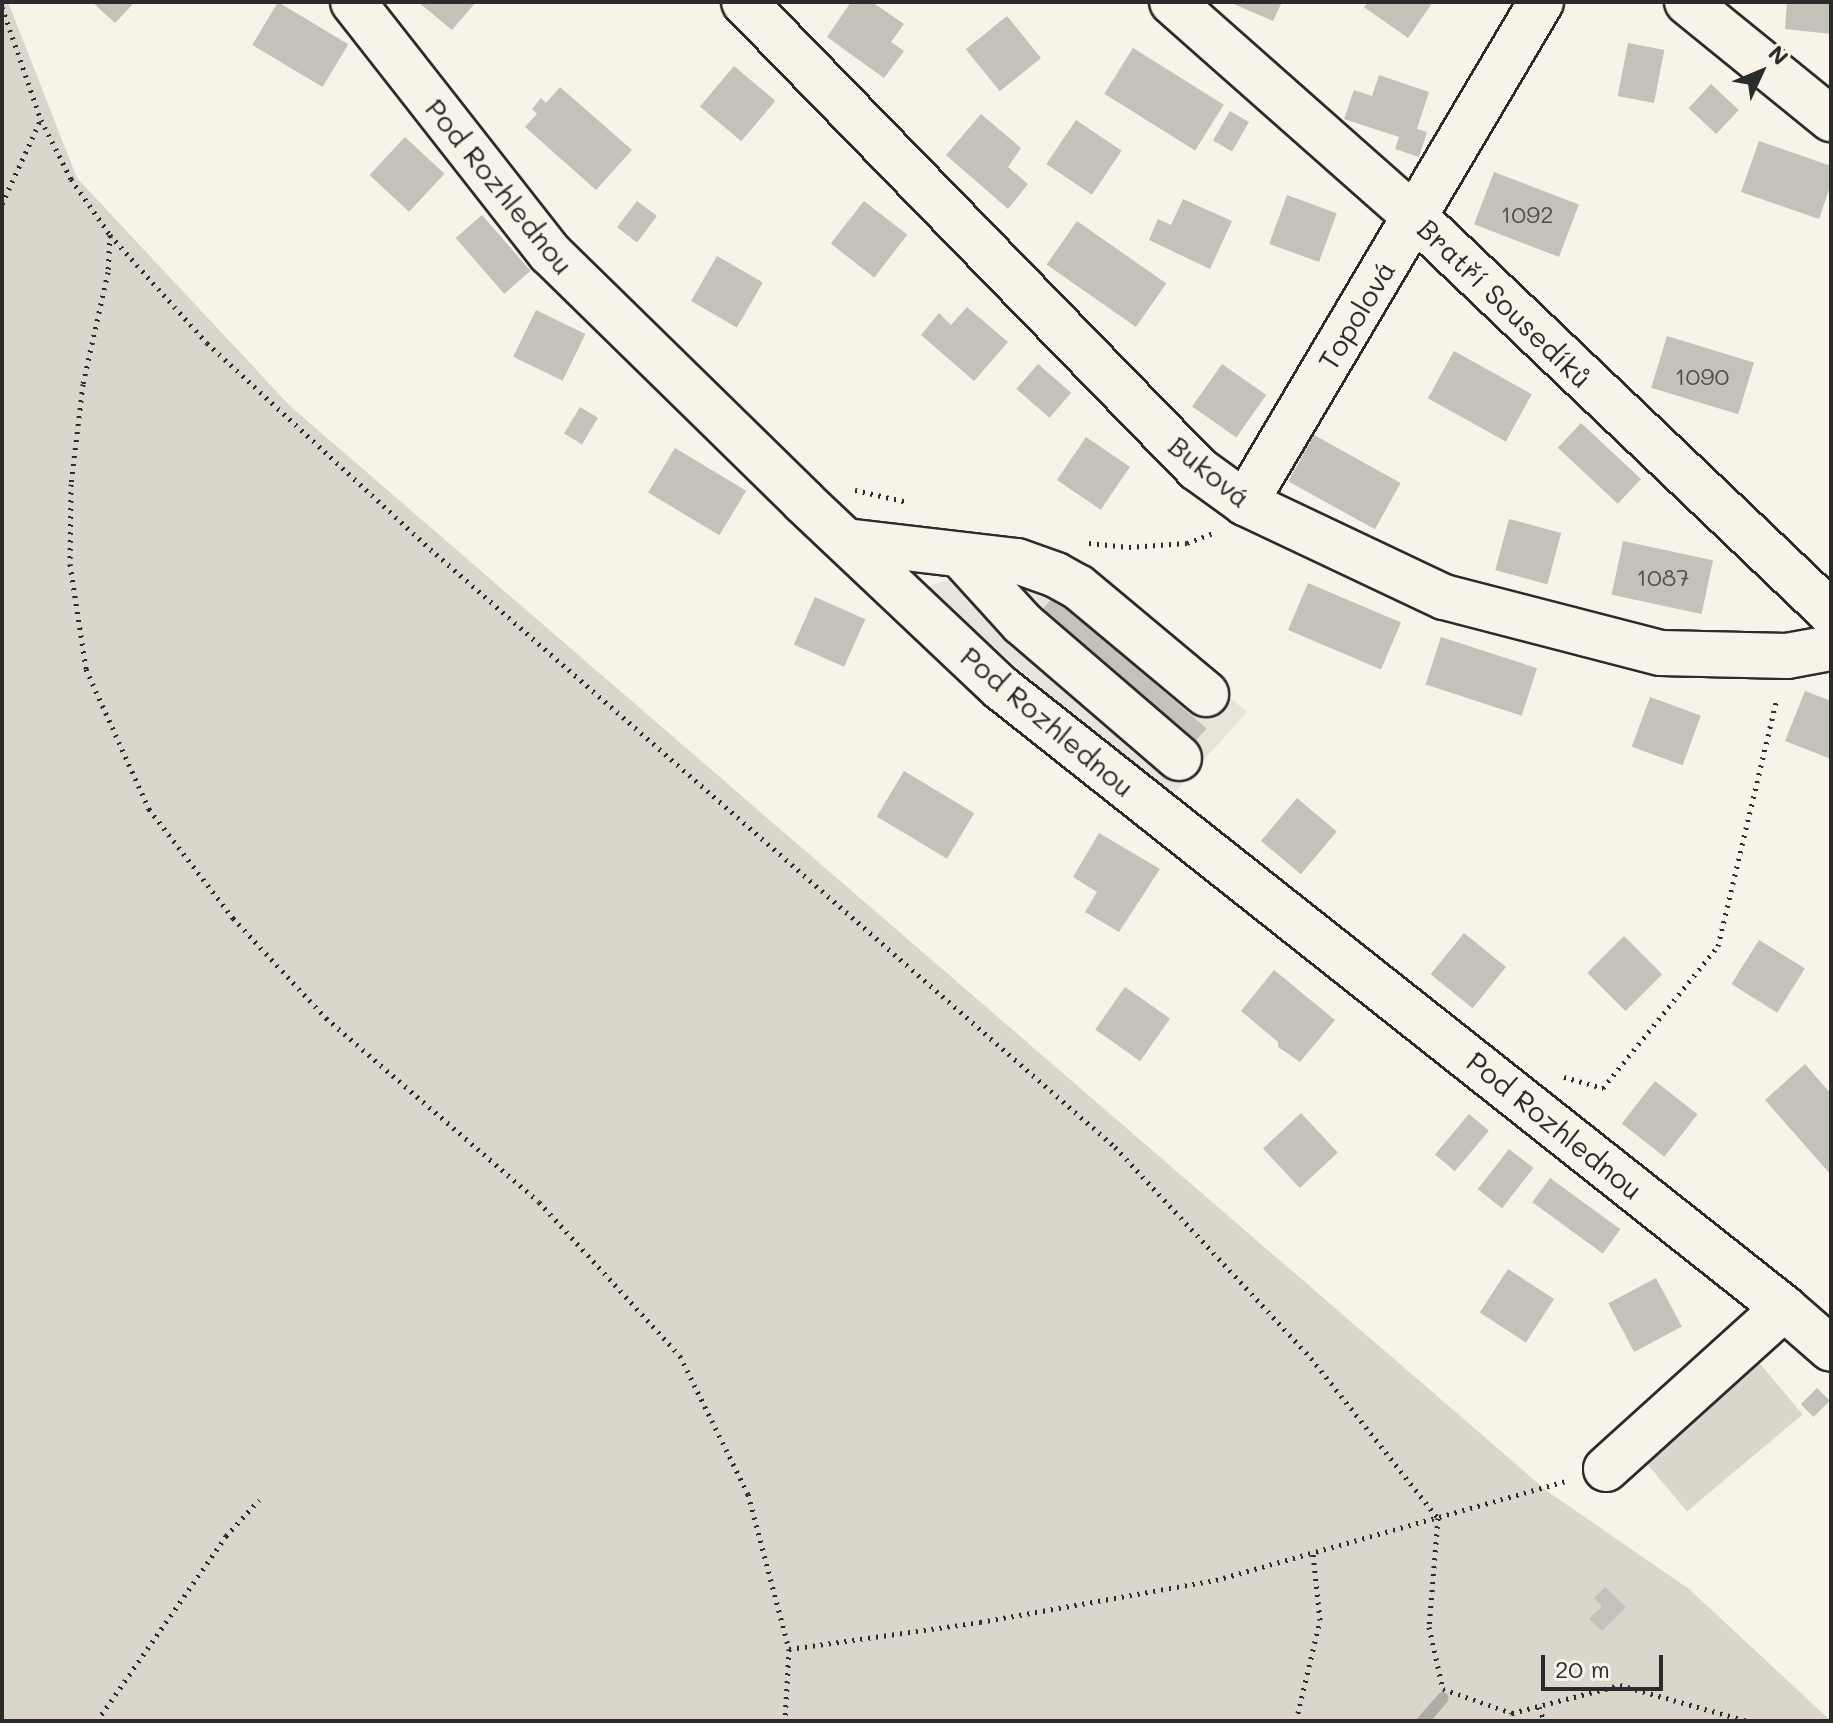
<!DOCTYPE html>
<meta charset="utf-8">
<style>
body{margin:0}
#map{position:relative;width:1833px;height:1723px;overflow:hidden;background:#f7f3e8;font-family:Mali,sans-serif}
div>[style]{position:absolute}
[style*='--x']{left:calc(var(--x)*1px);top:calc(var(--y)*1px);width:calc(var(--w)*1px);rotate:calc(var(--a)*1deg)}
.built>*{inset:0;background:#e8e4da}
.green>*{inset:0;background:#dad6cc;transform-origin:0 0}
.stream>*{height:12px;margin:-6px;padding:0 6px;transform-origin:6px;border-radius:6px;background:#afaca4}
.building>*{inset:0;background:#c4c1b9;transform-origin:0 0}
.path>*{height:5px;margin-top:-2.5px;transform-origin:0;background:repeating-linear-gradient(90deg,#2b2b2b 0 2px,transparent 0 8px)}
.roads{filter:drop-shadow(2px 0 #2b2b2b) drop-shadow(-2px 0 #2b2b2b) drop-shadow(0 2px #2b2b2b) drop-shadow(0 -2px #2b2b2b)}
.minor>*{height:44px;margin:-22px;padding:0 22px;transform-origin:22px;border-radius:22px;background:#f7f3e8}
span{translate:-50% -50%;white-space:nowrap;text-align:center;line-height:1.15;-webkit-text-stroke:7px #f7f3e8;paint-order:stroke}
.number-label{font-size:24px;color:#51504e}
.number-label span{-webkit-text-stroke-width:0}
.street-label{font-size:28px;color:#2b2b2b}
.frame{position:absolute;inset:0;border:4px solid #2b2b2b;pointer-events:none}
.north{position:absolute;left:1721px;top:32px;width:80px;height:80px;-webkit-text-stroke:6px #f7f3e8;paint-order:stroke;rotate:46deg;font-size:22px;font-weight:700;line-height:32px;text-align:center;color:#2b2b2b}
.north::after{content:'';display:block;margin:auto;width:28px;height:36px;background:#2b2b2b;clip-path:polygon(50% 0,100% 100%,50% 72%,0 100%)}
.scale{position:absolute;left:1541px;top:1655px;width:122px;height:36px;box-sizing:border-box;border:4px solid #2b2b2b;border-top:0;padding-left:10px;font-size:24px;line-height:28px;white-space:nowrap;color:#2b2b2b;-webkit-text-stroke:6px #f7f3e8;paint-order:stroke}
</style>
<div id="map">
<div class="built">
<i style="clip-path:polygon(1052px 551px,1247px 712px,1169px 799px,925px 587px)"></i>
</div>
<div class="green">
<i style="clip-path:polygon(2px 2px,8px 2px,77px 178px,290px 406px,1547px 1491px,1689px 1589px,1831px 1721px,2px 1721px)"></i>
<i style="left:1757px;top:1360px;width:71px;height:151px;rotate:50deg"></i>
</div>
<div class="stream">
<i style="--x:1423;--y:1721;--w:30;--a:-49"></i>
</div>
<div class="building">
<i style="clip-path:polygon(92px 2px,135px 2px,115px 23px)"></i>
<i style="left:278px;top:2px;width:82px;height:50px;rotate:31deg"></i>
<i style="clip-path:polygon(418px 2px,476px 2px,452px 30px)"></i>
<i style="clip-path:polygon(851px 2px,872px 2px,904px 24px,891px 42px,904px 51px,884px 78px,827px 37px)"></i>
<i style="clip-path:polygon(1229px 2px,1282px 2px,1273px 21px)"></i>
<i style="clip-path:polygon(1368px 2px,1433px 2px,1408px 38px,1364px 7px)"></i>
<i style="clip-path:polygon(1787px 2px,1831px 2px,1831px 34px,1785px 29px)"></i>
<i style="left:1007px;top:16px;width:54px;height:53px;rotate:51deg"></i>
<i style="left:1628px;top:43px;width:37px;height:54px;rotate:11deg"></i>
<i style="left:1133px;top:48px;width:107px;height:54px;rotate:32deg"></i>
<i style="left:734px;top:66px;width:54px;height:53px;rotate:40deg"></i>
<i style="clip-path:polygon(1379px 75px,1429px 92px,1417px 129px,1427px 132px,1419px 157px,1395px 149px,1399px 137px,1344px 119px,1354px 90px,1372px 96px)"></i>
<i style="left:1711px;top:84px;width:38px;height:33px;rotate:43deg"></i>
<i style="clip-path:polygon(560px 87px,632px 150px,596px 190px,525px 127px,537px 114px,532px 109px,541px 98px,546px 103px)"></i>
<i style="left:1230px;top:111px;width:22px;height:34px;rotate:30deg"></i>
<i style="clip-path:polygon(981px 114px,1021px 148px,1008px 167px,1028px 184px,1008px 209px,946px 155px)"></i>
<i style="left:1076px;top:120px;width:55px;height:53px;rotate:34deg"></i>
<i style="left:405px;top:137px;width:54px;height:52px;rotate:43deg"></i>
<i style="clip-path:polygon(1759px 141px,1831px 166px,1831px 184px,1819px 219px,1741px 192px)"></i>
<i style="left:1494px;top:172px;width:91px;height:56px;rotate:21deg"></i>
<i style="left:1287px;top:195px;width:53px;height:52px;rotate:20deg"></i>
<i style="clip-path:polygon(1183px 199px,1232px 221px,1210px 269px,1149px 240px,1158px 219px,1171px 225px)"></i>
<i style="left:637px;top:201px;width:25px;height:33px;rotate:37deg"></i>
<i style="left:864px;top:201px;width:55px;height:54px;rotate:38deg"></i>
<i style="left:482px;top:215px;width:74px;height:35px;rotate:49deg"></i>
<i style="left:1077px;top:221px;width:109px;height:53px;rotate:35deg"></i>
<i style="left:717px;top:256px;width:53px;height:52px;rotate:30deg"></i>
<i style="clip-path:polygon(967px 307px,1008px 342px,974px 381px,921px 335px,939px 313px,951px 325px)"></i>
<i style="left:536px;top:310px;width:55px;height:52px;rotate:26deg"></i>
<i style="left:1667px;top:336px;width:91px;height:54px;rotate:17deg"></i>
<i style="left:1454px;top:351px;width:89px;height:54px;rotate:29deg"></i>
<i style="left:1038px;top:364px;width:44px;height:33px;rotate:41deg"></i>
<i style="left:1222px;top:364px;width:54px;height:52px;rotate:35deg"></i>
<i style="left:580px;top:407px;width:21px;height:31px;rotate:31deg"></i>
<i style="left:1581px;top:423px;width:82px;height:34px;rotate:43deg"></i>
<i style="left:1314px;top:435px;width:99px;height:53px;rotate:29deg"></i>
<i style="left:1086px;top:437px;width:53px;height:52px;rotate:34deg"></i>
<i style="left:675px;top:448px;width:83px;height:52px;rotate:31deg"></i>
<i style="left:1509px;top:519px;width:54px;height:53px;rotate:15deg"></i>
<i style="left:1623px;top:541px;width:92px;height:55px;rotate:12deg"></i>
<i style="left:1308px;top:583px;width:101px;height:51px;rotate:23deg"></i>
<i style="left:1054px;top:596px;width:202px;height:40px;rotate:41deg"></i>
<i style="left:815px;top:597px;width:55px;height:52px;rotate:24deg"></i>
<i style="left:1441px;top:637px;width:101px;height:50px;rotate:18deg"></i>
<i style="clip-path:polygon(1805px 691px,1831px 701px,1831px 759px,1785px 741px)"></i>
<i style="left:1650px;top:697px;width:54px;height:53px;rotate:20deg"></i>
<i style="left:904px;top:771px;width:82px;height:53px;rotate:31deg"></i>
<i style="left:1297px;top:798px;width:52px;height:56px;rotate:40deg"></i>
<i style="clip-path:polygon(1099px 833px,1160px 869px,1119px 932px,1085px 912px,1097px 892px,1073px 877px)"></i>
<i style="left:1464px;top:933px;width:54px;height:53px;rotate:39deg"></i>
<i style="left:1624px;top:936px;width:54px;height:52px;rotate:45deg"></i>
<i style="left:1759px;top:940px;width:54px;height:52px;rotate:32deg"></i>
<i style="clip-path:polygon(1274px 970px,1335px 1020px,1300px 1062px,1278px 1047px,1278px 1042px,1241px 1011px)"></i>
<i style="left:1125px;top:987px;width:55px;height:52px;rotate:35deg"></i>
<i style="clip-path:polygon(1805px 1064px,1831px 1094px,1831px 1175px,1765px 1100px)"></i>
<i style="left:1655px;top:1081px;width:54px;height:54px;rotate:38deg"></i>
<i style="left:1301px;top:1113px;width:54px;height:52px;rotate:47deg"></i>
<i style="left:1469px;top:1114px;width:26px;height:53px;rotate:40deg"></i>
<i style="left:1509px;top:1149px;width:31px;height:51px;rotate:38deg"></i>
<i style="left:1550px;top:1178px;width:87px;height:30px;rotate:36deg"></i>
<i style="left:1508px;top:1269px;width:55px;height:52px;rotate:33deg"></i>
<i style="left:1656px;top:1278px;width:55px;height:54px;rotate:62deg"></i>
<i style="left:1817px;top:1388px;width:18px;height:23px;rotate:45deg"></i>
<i style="clip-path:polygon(1605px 1587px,1626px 1607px,1602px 1631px,1589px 1619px,1602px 1606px,1594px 1598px)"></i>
</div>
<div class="path">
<i style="--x:2;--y:7;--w:120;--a:71"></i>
<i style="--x:41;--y:120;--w:66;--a:63"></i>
<i style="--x:71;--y:179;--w:68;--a:55.1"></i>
<i style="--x:110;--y:235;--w:145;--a:48.1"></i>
<i style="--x:207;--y:343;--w:311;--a:42.7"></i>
<i style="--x:436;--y:554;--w:901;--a:41.13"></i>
<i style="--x:1115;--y:1147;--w:288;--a:47.1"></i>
<i style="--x:1311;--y:1358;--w:204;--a:51.6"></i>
<i style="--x:1438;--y:1518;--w:109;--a:94.7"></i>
<i style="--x:1429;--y:1627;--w:64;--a:77.3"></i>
<i style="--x:1443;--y:1689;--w:73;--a:19.2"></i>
<i style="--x:1512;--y:1713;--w:112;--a:-14.5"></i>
<i style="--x:1620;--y:1685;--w:132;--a:15.8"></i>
<i style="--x:2;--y:204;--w:91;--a:-65.4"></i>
<i style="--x:110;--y:235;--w:37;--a:93"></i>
<i style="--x:108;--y:272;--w:115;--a:102.6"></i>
<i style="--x:83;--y:384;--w:101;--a:96.8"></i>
<i style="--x:71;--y:484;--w:80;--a:90.7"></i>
<i style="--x:70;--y:564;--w:106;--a:81.3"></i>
<i style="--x:86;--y:669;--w:154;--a:65.8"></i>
<i style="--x:149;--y:809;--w:138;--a:52.4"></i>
<i style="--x:233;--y:918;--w:137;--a:47.1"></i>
<i style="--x:326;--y:1018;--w:281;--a:40.8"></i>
<i style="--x:539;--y:1202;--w:209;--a:47.5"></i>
<i style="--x:680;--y:1356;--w:154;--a:63.8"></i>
<i style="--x:748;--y:1494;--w:160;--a:75.2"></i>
<i style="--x:789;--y:1649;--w:72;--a:93.2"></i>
<i style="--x:855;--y:490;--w:54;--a:12.8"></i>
<i style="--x:1089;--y:543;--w:40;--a:5.7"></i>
<i style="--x:1129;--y:547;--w:58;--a:-3.9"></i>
<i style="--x:1187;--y:543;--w:28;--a:-21"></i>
<i style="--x:1564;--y:1077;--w:41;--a:15.8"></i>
<i style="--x:1603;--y:1088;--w:183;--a:-51"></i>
<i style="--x:1718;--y:946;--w:254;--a:-76.6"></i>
<i style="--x:789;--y:1649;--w:193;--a:-8"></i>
<i style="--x:980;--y:1622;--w:240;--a:-10.1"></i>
<i style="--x:1216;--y:1580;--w:364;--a:-15.8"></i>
<i style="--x:1539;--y:1707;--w:15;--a:70"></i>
<i style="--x:97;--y:1721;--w:226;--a:-55.1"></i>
<i style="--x:226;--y:1536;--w:49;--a:-47.5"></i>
<i style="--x:1296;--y:1721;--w:104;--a:-76.6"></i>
<i style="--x:1320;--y:1620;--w:67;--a:-96"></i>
<i style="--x:1507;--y:1721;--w:9;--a:-58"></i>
</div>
<div class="roads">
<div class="minor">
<i style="--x:353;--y:2;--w:319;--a:51.9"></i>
<i style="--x:550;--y:253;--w:354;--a:44.4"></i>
<i style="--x:803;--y:501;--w:272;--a:43.4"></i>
<i style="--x:1001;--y:688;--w:999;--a:38.37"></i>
<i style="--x:1784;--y:1308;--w:62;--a:41.1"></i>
<i style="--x:744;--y:2;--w:651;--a:45.81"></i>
<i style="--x:1198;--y:469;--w:58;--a:35.9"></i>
<i style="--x:1245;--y:503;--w:220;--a:25.3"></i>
<i style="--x:1444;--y:597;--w:224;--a:14.5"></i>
<i style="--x:1661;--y:653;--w:126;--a:1.4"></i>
<i style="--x:1787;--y:656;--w:45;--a:-10.3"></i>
<i style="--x:1172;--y:2;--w:323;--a:41.5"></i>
<i style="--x:1414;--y:216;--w:576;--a:43.59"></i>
<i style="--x:1687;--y:2;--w:186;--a:39.1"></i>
<i style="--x:1245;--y:503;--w:582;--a:-59.42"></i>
<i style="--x:846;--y:541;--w:172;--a:6.7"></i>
<i style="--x:1017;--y:561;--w:41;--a:19.7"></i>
<i style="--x:1056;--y:575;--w:25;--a:29"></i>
<i style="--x:1078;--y:587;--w:167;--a:39.9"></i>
<i style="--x:962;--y:557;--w:89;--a:47.7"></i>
<i style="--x:1022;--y:623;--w:207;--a:40.7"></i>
<i style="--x:1606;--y:1469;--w:240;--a:-42.1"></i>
</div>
</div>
<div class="number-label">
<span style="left:1527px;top:214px">1092</span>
<span style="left:1702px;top:376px">1090</span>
<span style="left:1663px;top:577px">1087</span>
</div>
<div class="street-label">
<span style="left:500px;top:186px;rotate:51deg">Pod Rozhlednou</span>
<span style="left:1505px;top:303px;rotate:44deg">Bratří Sousedíků</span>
<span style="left:1356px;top:315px;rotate:-59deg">Topolová</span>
<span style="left:1210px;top:471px;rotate:39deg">Buková</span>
<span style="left:1048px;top:721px;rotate:40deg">Pod Rozhlednou</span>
<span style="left:1555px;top:1125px;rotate:39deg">Pod Rozhlednou</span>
</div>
<div class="frame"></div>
<div class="north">N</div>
<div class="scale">20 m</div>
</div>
